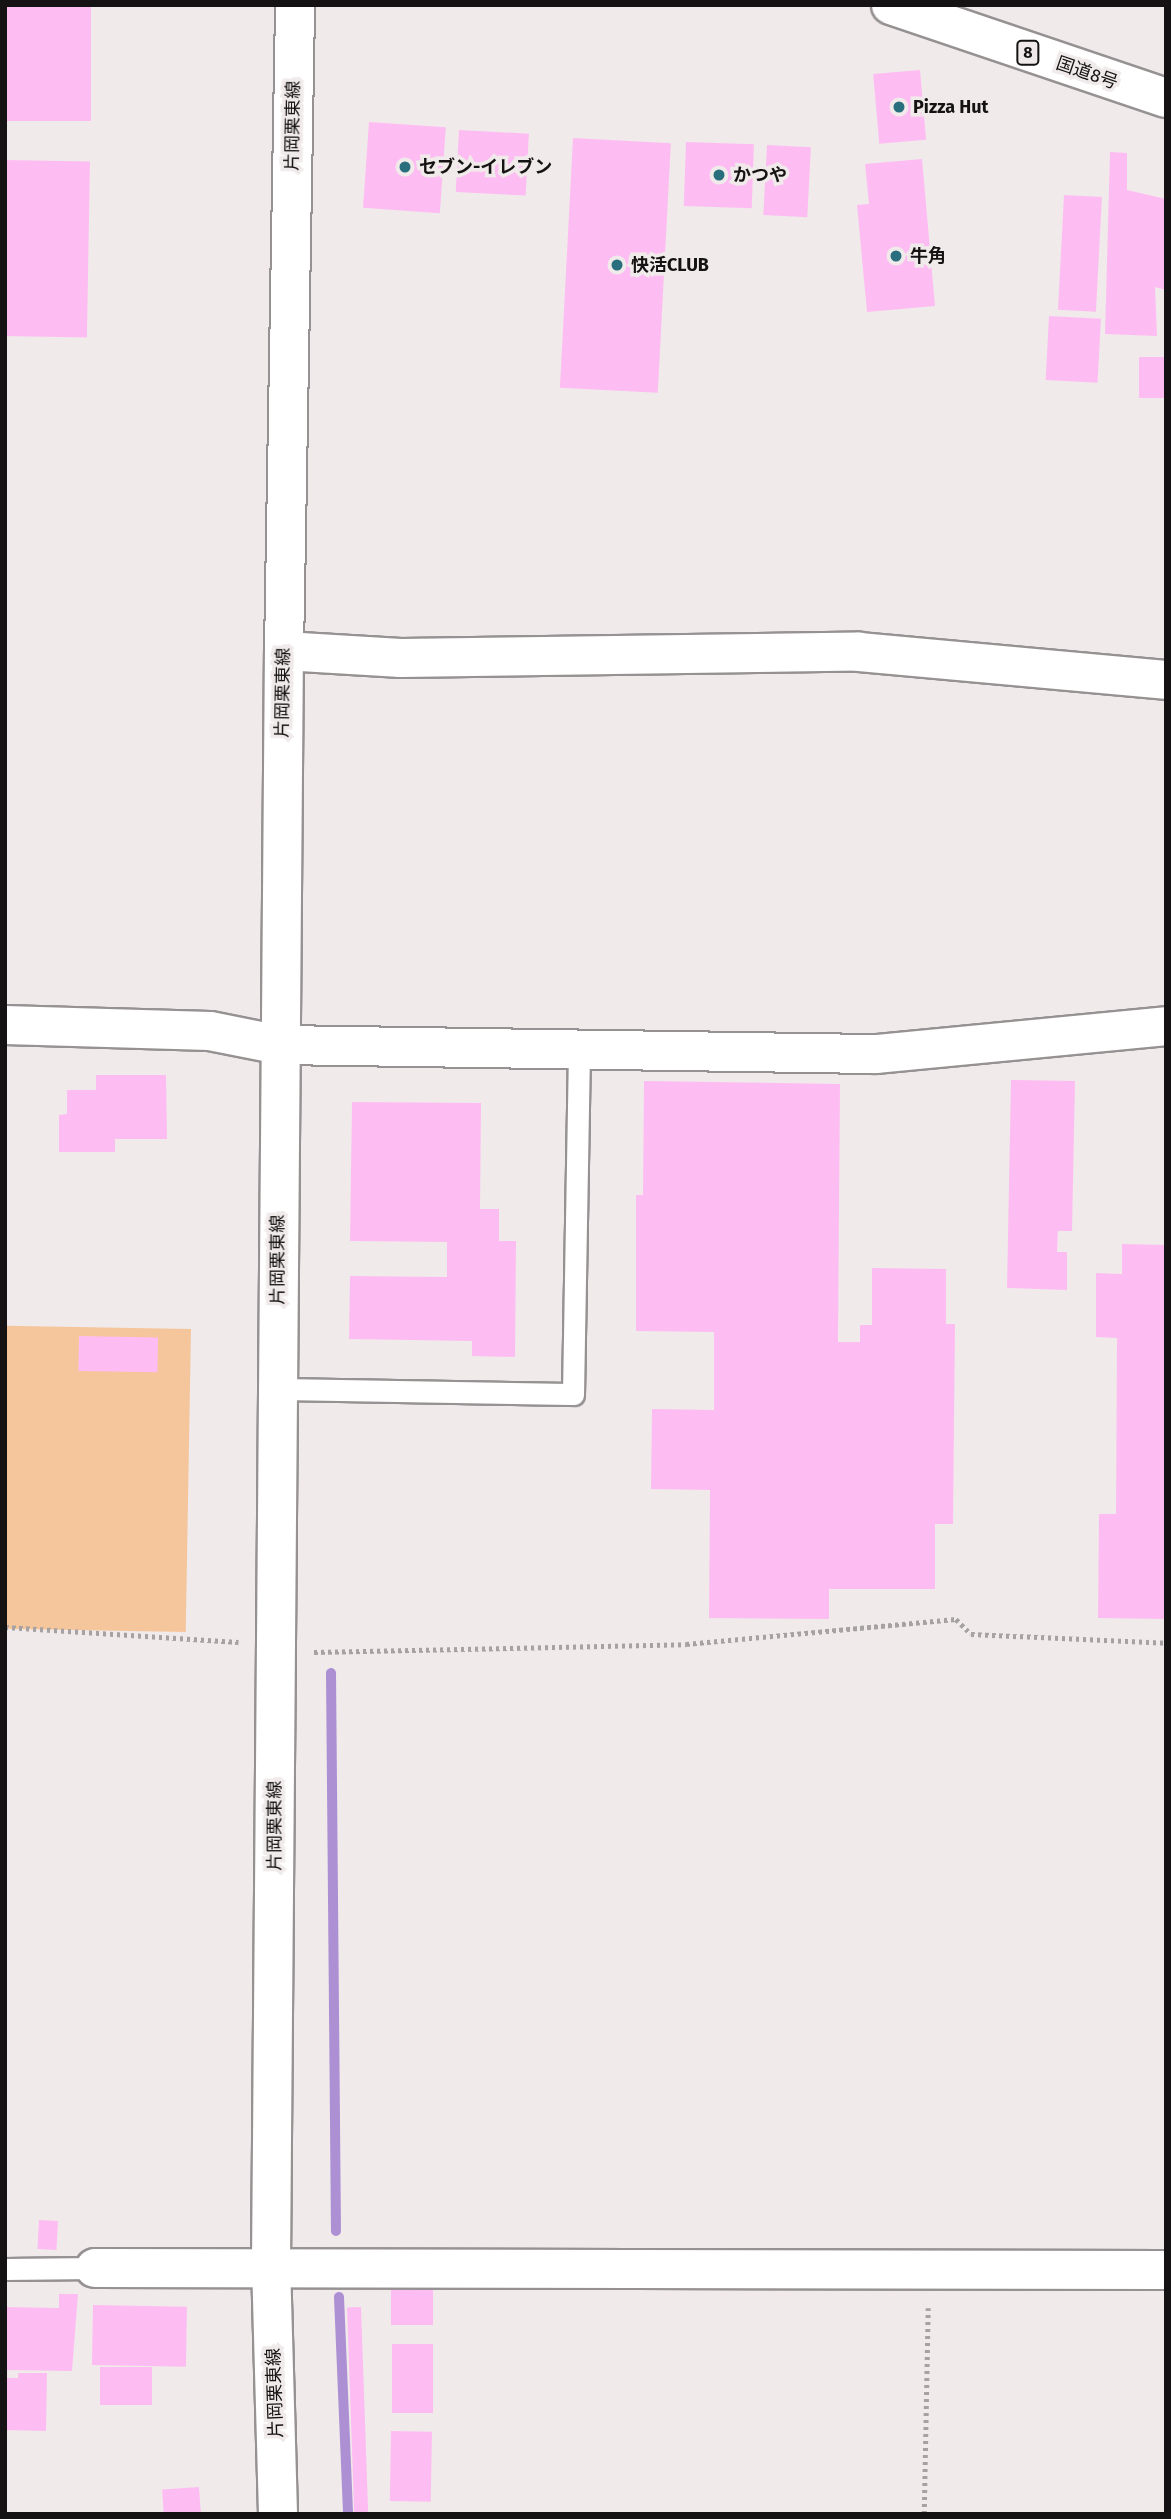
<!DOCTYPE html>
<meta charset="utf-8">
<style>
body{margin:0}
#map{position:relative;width:1171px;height:2519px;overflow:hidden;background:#f0eaeb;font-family:"Fira Sans","Noto Sans JP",sans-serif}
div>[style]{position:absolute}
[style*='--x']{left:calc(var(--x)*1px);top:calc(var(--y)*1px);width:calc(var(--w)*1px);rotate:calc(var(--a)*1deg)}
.green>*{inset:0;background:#f5c69c;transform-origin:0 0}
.stream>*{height:10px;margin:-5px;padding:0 5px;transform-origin:5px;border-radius:5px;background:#ac90d3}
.building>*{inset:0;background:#febdf2;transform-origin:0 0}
.path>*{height:4.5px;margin-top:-2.25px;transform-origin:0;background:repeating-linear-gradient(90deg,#a6a1a2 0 3.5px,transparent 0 7px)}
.roads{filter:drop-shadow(2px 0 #969192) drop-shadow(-2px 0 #969192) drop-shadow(0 2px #969192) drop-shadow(0 -2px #969192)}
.lane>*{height:21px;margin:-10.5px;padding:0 10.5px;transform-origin:10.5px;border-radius:10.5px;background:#fff}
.street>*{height:38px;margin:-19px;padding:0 19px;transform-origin:19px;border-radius:19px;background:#fff}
.secondary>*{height:38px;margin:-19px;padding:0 19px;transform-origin:19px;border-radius:19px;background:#fff}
.highway>*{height:38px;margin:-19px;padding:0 19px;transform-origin:19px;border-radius:19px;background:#fff}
.dots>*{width:19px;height:19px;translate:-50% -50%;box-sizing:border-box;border:4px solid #f0eaeb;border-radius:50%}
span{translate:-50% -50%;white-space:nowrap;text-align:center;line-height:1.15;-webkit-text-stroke:7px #f0eaeb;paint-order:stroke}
.shield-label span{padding:2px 5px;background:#f0eaeb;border:2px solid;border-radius:5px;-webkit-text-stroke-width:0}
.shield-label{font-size:16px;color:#141212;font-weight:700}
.street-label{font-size:18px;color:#141212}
.poi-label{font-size:18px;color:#141212;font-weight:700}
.left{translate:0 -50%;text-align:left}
.frame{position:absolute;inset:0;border:7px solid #141212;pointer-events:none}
</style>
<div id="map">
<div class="green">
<i style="left:191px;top:1329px;width:303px;height:186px;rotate:91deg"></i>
</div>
<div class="stream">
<i style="--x:331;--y:1673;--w:558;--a:89.49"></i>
<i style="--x:339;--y:2297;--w:217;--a:87.6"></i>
</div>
<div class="building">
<i style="left:5px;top:5px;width:86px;height:116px"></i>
<i style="left:920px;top:70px;width:70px;height:47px;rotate:85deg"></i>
<i style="left:369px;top:122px;width:77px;height:86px;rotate:4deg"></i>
<i style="left:459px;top:130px;width:70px;height:62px;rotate:3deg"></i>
<i style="left:573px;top:138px;width:98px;height:250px;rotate:3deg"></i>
<i style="left:686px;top:142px;width:68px;height:64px;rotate:2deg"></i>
<i style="left:767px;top:145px;width:44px;height:70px;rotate:3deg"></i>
<i style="clip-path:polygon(1110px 152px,1127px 153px,1127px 190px,1166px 199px,1166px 290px,1155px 287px,1157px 336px,1105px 334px)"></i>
<i style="clip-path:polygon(922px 159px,935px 306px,867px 312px,857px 205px,869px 204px,865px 164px)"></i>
<i style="left:5px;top:160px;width:85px;height:176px;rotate:1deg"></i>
<i style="left:1064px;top:195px;width:38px;height:115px;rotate:3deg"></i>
<i style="left:1049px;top:316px;width:52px;height:64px;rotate:3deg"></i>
<i style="left:1166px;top:357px;width:41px;height:27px;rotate:90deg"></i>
<i style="clip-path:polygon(96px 1075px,166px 1075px,167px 1139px,115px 1139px,115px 1152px,59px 1152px,59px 1115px,67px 1114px,67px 1090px,96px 1090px)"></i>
<i style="clip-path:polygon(1011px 1080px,1075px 1081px,1072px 1231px,1058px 1231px,1057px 1252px,1067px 1252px,1067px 1290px,1007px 1288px)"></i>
<i style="clip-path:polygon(644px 1081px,840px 1084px,838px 1342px,860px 1342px,860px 1325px,872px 1325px,872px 1268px,946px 1269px,946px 1324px,955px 1324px,953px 1524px,935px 1524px,935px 1589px,829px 1589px,829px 1619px,709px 1618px,710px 1490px,651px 1489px,652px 1409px,714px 1410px,714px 1332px,636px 1331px,636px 1195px,643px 1195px)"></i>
<i style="clip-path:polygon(352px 1102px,481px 1103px,480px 1209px,499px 1209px,499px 1241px,516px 1241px,515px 1357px,472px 1356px,472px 1341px,349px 1339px,350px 1276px,447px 1277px,447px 1242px,350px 1241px)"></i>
<i style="clip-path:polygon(1122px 1244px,1166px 1245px,1166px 1619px,1098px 1618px,1099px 1514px,1116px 1514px,1117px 1338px,1096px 1337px,1096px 1273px,1122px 1274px)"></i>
<i style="left:79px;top:1336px;width:79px;height:35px;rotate:1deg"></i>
<i style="left:39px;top:2220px;width:19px;height:29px;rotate:3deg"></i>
<i style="left:391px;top:2290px;width:42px;height:35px"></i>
<i style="clip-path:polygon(59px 2294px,78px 2294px,72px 2371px,5px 2370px,5px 2307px,59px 2308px)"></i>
<i style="left:93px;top:2305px;width:94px;height:60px;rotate:1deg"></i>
<i style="left:361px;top:2307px;width:207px;height:14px;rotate:88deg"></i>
<i style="left:392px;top:2344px;width:41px;height:69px"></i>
<i style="left:100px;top:2367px;width:52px;height:38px"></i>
<i style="clip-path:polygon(18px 2373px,47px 2373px,46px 2431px,5px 2430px,5px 2378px,18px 2378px)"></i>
<i style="left:391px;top:2431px;width:41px;height:70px;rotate:1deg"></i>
<i style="left:199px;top:2487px;width:27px;height:37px;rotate:86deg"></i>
</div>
<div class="path">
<i style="--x:5;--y:1627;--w:234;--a:3.7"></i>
<i style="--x:314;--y:1652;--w:372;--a:-1.2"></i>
<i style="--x:686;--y:1644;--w:271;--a:-5.3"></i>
<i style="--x:956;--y:1619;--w:21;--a:45"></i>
<i style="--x:971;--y:1634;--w:195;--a:2.6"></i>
<i style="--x:924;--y:2514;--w:206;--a:-88.9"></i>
</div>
<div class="roads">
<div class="lane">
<i style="--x:278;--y:1389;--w:295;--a:1"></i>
<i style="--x:573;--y:1394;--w:344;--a:-89"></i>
<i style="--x:5;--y:2269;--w:90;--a:-0.6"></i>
</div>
<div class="street">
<i style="--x:284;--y:651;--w:117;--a:3.4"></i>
<i style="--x:401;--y:658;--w:458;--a:-0.8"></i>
<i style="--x:859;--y:652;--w:308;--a:5.2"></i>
<i style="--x:5;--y:1025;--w:205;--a:1.7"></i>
<i style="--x:210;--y:1031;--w:71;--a:11.3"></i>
<i style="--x:280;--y:1045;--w:596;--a:0.87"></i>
<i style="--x:876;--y:1054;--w:291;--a:-5.5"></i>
<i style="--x:95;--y:2268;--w:1071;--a:0.11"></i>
</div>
<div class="secondary">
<i style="--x:278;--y:2514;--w:249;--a:-91.6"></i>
<i style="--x:271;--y:2265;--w:1614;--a:-89.54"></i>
<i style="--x:284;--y:651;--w:646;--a:-89.02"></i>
</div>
<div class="highway">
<i style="--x:891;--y:5;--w:290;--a:18.7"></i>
</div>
</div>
<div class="dots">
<i style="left:899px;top:107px;background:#286e7c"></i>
<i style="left:405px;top:167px;background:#286e7c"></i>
<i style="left:719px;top:175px;background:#286e7c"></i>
<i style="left:896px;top:256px;background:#286e7c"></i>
<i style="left:617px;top:265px;background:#286e7c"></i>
</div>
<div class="shield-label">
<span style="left:1028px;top:53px">8</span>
</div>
<div class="street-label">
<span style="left:1087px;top:73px;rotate:19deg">国道8号</span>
<span style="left:293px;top:126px;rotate:-89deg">片岡栗東線</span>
<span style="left:283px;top:693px;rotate:-89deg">片岡栗東線</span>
<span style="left:278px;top:1260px;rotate:-90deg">片岡栗東線</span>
<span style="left:275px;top:1826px;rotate:-90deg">片岡栗東線</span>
<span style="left:275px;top:2393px;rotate:-92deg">片岡栗東線</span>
</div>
<div class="poi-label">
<span class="left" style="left:913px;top:107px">Pizza Hut</span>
<span class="left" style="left:419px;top:167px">セブン-イレブン</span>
<span class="left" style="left:733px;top:175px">かつや</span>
<span class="left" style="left:910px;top:256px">牛角</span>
<span class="left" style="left:631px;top:265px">快活CLUB</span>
</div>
<div class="frame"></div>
</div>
